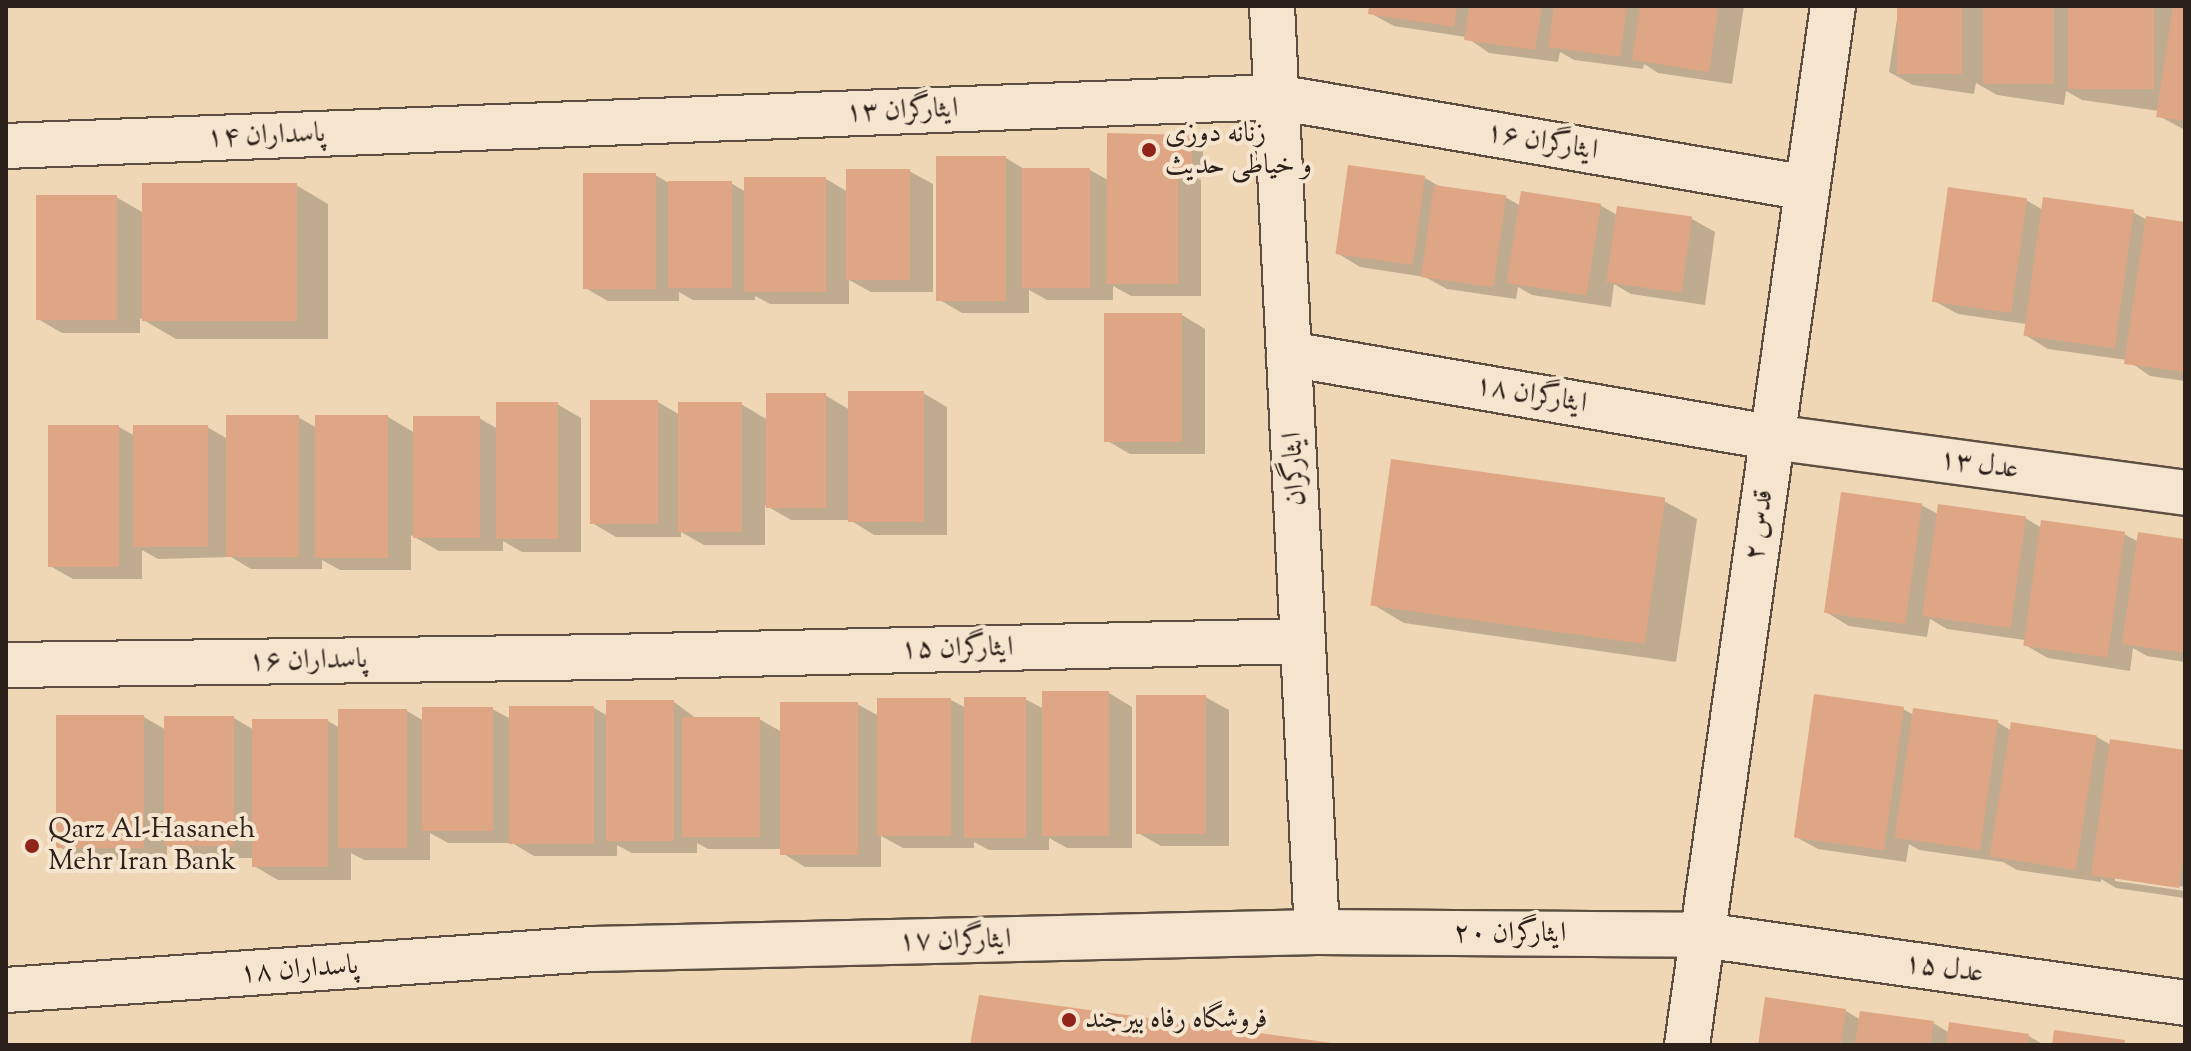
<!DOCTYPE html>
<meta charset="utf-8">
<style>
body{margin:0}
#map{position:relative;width:2191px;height:1051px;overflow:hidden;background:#efd7b5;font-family:"Sorts Mill Goudy",Amiri,serif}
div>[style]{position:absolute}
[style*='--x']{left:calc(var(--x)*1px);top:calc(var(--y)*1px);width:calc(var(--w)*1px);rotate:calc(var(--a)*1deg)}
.shadow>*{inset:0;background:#0003}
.building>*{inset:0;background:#dea685;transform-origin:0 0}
.roads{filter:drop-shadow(2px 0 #5d4e41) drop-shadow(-2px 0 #5d4e41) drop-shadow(0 2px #5d4e41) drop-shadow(0 -2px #5d4e41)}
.minor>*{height:44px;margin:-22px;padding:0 22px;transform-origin:22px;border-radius:22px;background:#f5e5cf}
.dots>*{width:22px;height:22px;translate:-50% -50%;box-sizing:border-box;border:4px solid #f5e5cf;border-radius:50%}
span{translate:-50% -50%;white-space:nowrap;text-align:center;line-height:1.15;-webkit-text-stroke:8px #f5e5cf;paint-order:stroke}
.street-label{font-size:28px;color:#2c201a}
.poi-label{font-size:28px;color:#2c201a}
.left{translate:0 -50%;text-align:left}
.frame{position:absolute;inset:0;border:8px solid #2c201a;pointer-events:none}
</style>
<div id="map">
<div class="shadow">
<i style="clip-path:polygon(1371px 6px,1744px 6px,1732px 84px,1658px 73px,1644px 64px,1643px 69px,1574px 60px,1560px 52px,1558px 62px,1489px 53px,1466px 37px,1394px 26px,1370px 13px)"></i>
<i style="clip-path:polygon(1899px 6px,2185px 6px,2185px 130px,2159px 116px,2159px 111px,2082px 100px,2066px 91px,2064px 105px,1997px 95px,1976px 83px,1974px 94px,1913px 85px,1889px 72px)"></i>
<i style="clip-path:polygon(1191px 137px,1203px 144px,1203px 174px,1190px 174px,1201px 180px,1201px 296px,1131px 296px,1113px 286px,1113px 300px,1047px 300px,1029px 290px,1029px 313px,962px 313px,938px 299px,1006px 158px,1026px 170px,1090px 170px,1108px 180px)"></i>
<i style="clip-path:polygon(909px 171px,933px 184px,933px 292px,871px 292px,849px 280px,849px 304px,770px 304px,755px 296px,755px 300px,693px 300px,679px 292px,679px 301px,608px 301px,585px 288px,655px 175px,669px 183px,731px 183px,746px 192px,826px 179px,848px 192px)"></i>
<i style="clip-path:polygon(1425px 178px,1442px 188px,1505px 197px,1521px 206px,1600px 205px,1617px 215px,1692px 219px,1715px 232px,1705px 305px,1631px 294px,1614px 284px,1611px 307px,1532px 295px,1518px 287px,1516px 299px,1447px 289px,1425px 277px,1360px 267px,1337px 253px)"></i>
<i style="clip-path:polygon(296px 185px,328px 204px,328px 339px,176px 339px,140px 318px,140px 333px,62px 333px,38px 319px,116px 197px,144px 213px)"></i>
<i style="clip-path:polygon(2026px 200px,2043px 210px,2133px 212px,2147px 220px,2185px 224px,2185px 381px,2150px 376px,2127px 360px,2048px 349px,2025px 335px,2026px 324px,1958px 314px,1934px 301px)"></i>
<i style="clip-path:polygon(1182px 315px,1205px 329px,1205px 454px,1130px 454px,1106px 440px)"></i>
<i style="clip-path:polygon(923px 393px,947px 407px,947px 535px,874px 535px,850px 520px,791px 520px,765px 505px,765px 545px,704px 545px,681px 532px,681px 537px,616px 537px,592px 523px,658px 402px,680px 415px,741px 404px,768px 420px,825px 395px,850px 410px)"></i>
<i style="clip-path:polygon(557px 404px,581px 418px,581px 552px,522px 552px,503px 541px,503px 551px,439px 551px,411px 535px,411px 570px,340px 570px,322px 560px,322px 569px,251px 569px,231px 557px,158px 559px,142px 550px,142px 579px,73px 579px,50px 566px,119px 427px,135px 436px,207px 427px,228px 439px,298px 417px,317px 428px,388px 417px,415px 433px,479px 418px,498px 429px)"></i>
<i style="clip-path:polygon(1664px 501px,1697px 519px,1676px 662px,1404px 623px,1372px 604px)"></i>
<i style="clip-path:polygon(1921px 505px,1938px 514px,2025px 518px,2042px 528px,2124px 534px,2139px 542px,2185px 541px,2185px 662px,2147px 656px,2133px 648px,2130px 671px,2048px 658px,2025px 645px,2025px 640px,1947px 629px,1930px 619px,1927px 637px,1849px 626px,1826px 612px)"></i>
<i style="clip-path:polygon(1109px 693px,1132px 707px,1132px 848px,1067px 848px,1049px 838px,1049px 850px,989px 850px,974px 842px,974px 848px,903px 848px,881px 836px,881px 867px,805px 867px,782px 853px,782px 849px,708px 849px,697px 843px,697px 853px,632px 853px,617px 845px,617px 856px,534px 856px,512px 843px,448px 843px,430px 833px,430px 860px,364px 860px,351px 853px,351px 880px,278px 880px,254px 866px,254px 858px,190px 858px,167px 845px,167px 860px,82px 860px,58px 846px,144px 717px,166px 730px,234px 718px,254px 730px,328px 721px,340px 728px,407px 711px,424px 721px,492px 709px,511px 719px,594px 708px,608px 716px,674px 702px,697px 719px,759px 719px,782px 732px,857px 704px,879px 716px,951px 700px,966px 708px,1025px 699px,1044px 709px)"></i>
<i style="clip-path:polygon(1205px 697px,1229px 710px,1229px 846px,1161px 846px,1138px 833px)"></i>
<i style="clip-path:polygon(1903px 709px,1914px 715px,1997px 722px,2012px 731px,2013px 725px,2097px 737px,2111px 745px,2185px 752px,2185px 887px,2115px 877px,2115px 881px,2185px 891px,2185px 898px,2116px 888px,2101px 879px,2101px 882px,2017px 870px,2003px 862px,1919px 850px,1909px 844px,1906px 862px,1818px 849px,1794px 836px)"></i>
<i style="clip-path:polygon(1846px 1011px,1861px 1020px,1933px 1023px,1950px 1033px,2029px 1036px,2044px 1045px,1760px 1045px)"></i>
</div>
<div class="building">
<i style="clip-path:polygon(1369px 6px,1457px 6px,1454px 27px,1368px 14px)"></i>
<i style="clip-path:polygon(1469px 6px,1542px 6px,1535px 50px,1464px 40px)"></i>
<i style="clip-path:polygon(1554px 6px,1627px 6px,1620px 57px,1548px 47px)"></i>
<i style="clip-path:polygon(1640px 6px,1719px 6px,1709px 72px,1632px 60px)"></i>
<i style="left:1897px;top:6px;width:65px;height:68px"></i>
<i style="left:1983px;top:6px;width:71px;height:78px"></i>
<i style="left:2068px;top:6px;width:86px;height:83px"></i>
<i style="clip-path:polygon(2173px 6px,2185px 6px,2185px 121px,2156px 117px)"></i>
<i style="clip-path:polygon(1107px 133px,1192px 135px,1192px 169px,1178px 168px,1178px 284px,1106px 284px)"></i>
<i style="left:936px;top:156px;width:70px;height:145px"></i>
<i style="left:1348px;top:165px;width:78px;height:90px;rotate:8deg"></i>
<i style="left:1022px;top:168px;width:68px;height:120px"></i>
<i style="left:846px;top:169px;width:64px;height:111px"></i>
<i style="left:583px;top:173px;width:73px;height:116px"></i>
<i style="left:744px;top:177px;width:82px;height:115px"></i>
<i style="left:668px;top:181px;width:64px;height:107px"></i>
<i style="left:142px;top:183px;width:155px;height:138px"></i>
<i style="left:1434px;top:185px;width:73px;height:93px;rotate:8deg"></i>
<i style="left:1948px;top:187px;width:80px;height:116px;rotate:8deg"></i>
<i style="left:1521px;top:191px;width:81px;height:93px;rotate:9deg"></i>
<i style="left:36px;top:195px;width:81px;height:125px"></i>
<i style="left:2043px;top:197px;width:92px;height:140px;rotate:8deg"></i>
<i style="left:1617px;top:206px;width:76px;height:77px;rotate:8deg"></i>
<i style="clip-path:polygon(2146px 216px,2185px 222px,2185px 372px,2124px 364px)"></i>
<i style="left:1104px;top:313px;width:78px;height:129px"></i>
<i style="left:848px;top:391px;width:76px;height:131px"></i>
<i style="left:766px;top:393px;width:60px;height:115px"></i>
<i style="left:590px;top:400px;width:68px;height:124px"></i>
<i style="left:496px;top:402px;width:62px;height:137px"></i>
<i style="left:678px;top:402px;width:64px;height:130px"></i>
<i style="left:226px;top:415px;width:73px;height:142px"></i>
<i style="left:315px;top:415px;width:73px;height:143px"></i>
<i style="left:413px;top:416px;width:67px;height:122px"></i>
<i style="left:48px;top:425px;width:71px;height:142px"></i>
<i style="left:133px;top:425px;width:75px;height:122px"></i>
<i style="left:1391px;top:459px;width:277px;height:148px;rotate:8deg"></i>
<i style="left:1841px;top:492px;width:82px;height:122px;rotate:8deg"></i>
<i style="left:1938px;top:504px;width:89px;height:113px;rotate:8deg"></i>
<i style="left:2041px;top:520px;width:85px;height:127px;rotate:8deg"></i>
<i style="clip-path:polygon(2138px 532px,2185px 539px,2185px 653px,2122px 644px)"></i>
<i style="left:1042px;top:691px;width:67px;height:145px"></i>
<i style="left:1814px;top:694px;width:91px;height:145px;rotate:8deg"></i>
<i style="left:1136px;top:695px;width:70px;height:139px"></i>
<i style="left:964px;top:697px;width:62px;height:141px"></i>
<i style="left:877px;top:698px;width:74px;height:138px"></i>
<i style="left:606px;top:700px;width:68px;height:141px"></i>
<i style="left:780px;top:702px;width:78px;height:153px"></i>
<i style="left:509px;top:706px;width:85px;height:138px"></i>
<i style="left:422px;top:707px;width:71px;height:124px"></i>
<i style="left:1913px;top:708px;width:86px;height:131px;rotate:8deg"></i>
<i style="left:338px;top:709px;width:69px;height:139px"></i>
<i style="left:56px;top:715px;width:88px;height:133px"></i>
<i style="left:164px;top:716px;width:70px;height:130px"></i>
<i style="left:682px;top:717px;width:78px;height:120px"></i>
<i style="left:252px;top:719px;width:76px;height:148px"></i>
<i style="left:2011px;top:722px;width:87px;height:136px;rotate:9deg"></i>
<i style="clip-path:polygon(2110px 739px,2185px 750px,2185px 846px,2179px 888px,2091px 875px)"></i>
<i style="clip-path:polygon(979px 995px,1332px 1043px,1332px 1045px,970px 1045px)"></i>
<i style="clip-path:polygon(1765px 997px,1846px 1009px,1841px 1045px,1758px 1045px)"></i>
<i style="clip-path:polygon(1860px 1011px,1934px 1021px,1930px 1045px,1855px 1045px)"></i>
<i style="clip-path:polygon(1949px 1022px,2029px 1034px,2028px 1045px,1946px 1045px)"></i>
<i style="clip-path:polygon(2054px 1030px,2125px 1040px,2124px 1045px,2052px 1045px)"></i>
</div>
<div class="roads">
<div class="minor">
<i style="--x:1272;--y:6;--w:927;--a:87.22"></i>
<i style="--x:6;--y:146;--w:1271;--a:-2.21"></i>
<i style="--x:1276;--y:97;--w:539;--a:9.72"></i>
<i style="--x:1289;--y:354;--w:490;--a:9.8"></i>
<i style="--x:1772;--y:437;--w:417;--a:7.7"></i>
<i style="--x:6;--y:665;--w:604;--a:-0.76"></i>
<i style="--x:610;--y:657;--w:693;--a:-1.32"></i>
<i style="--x:6;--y:990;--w:588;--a:-4"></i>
<i style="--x:593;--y:949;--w:724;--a:-1.35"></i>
<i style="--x:1317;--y:932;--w:385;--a:0.4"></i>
<i style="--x:1702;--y:935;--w:488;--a:8"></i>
<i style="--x:1687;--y:1045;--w:1049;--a:-82"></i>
</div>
</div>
<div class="dots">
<i style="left:1149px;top:150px;background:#8f2418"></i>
<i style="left:32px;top:846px;background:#8f2418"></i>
<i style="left:1069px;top:1020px;background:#8f2418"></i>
</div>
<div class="street-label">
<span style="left:902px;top:111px;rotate:-2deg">ایثارگران ۱۳</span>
<span style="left:266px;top:136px;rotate:-2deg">پاسداران ۱۴</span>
<span style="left:1542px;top:142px;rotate:10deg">ایثارگران ۱۶</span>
<span style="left:1531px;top:395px;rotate:10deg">ایثارگران ۱۸</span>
<span style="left:1979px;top:465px;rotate:8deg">عدل ۱۳</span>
<span style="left:1295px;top:469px;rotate:-93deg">ایثارگران</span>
<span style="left:1760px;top:525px;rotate:-82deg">قدس ۲</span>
<span style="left:957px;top:649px;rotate:-1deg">ایثارگران ۱۵</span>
<span style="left:308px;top:661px;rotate:-1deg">پاسداران ۱۶</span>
<span style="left:1510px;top:934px">ایثارگران ۲۰</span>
<span style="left:955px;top:941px;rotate:-1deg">ایثارگران ۱۷</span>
<span style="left:1944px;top:969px;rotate:8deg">عدل ۱۵</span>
<span style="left:299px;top:970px;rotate:-4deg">پاسداران ۱۸</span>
</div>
<div class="poi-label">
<span class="left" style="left:1165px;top:150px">زنانه دوزی<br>و خیاطی حدیث</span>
<span class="left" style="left:48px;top:846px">Qarz Al-Hasaneh<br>Mehr Iran Bank</span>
<span class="left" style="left:1085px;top:1020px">فروشگاه رفاه بیرجند</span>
</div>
<div class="frame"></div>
</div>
